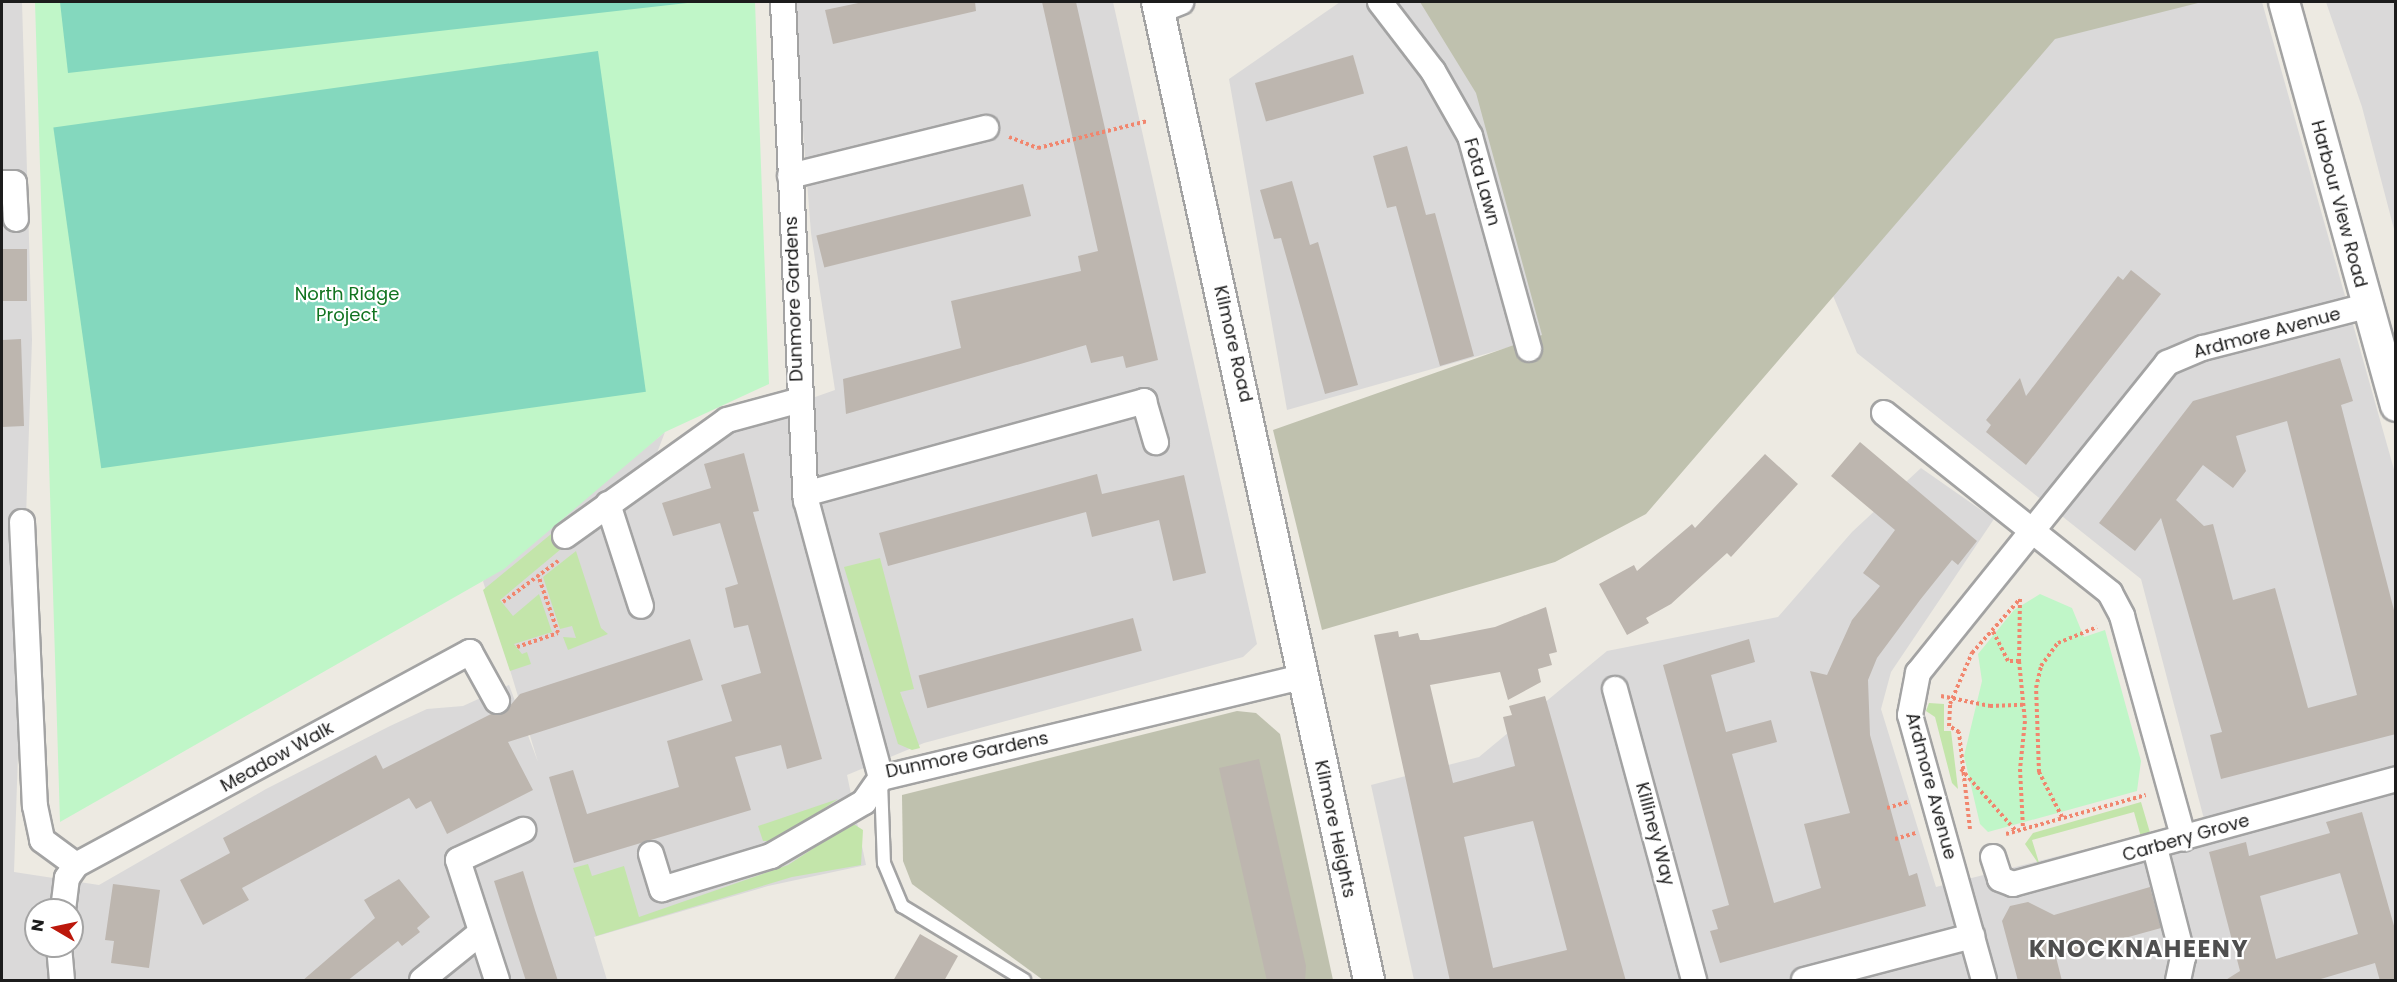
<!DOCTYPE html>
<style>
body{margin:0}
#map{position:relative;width:2397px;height:982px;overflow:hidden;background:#edeae2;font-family:Poppins,sans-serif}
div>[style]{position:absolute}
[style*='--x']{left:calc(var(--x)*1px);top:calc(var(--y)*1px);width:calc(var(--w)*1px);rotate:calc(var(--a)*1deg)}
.residential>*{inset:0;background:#dad9d9}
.construction>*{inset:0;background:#bfc1ae}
.grass>*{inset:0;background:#c3e5aa}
.park>*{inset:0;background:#c0f6c8}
.pitch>*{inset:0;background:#84d8be;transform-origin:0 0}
.building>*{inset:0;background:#bdb6af;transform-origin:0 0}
.path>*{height:4px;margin-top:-2px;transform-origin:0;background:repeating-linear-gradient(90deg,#f1866e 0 3px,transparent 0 6px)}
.roads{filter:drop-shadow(2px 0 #a3a3a3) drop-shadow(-2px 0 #a3a3a3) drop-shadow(0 2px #a3a3a3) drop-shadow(0 -2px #a3a3a3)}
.service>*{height:12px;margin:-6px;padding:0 6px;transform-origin:6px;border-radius:6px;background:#fff}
.minor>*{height:24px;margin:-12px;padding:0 12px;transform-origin:12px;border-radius:12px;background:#fff}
.tertiary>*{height:30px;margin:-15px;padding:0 15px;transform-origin:15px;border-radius:15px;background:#fff}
span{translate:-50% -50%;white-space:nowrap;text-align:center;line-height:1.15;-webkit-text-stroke:4.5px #fff;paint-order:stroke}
.street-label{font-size:18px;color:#1c1c1c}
.park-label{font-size:18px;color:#117320}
.district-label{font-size:24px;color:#4f4f4f;font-weight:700;letter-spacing:1.5px}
.frame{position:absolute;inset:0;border:3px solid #1c1c1c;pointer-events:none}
.north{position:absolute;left:24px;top:898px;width:60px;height:60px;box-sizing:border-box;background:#fff;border:2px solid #a4a4a4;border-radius:50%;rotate:279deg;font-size:16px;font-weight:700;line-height:24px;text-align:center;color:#1c1c1c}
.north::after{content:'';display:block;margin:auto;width:21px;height:27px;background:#bc180b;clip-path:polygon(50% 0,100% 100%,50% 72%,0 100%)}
</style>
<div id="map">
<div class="residential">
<i style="clip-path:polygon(evenodd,2px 2px,22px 2px,32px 340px,14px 872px,99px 885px,266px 789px,390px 726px,427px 709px,463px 706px,509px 685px,538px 762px,483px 581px,665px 432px,657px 453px,835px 390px,811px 233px,793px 2px,1113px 2px,1257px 644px,1243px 657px,924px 743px,847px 775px,866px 865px,768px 886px,594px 937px,607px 980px,2px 980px,2px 2px,36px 910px,72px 910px,72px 946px,36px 946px,36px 910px)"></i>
<i style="clip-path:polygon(1340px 2px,2262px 2px,2395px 473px,2395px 980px,1414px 980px,1371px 785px,1479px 757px,1607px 651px,1778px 617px,1852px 532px,1921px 468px,1994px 519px,1891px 672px,1881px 709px,1936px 887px,2204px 819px,2141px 579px,1857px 353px,1818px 260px,1287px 410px,1229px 79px)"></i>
<i style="clip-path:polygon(2326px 2px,2395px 2px,2395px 233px,2362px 107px)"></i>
</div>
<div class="construction">
<i style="clip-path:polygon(1420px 2px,2202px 2px,2055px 39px,1646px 514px,1555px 562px,1322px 630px,1273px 430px,1542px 335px,1476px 93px)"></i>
<i style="clip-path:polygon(1237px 711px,1256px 713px,1280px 734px,1333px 980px,1043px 980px,912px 884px,903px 861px,902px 795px)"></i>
</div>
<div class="grass">
<i style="clip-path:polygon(556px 530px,567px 544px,500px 600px,513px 616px,539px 594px,552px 632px,514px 644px,522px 654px,527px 652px,531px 664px,510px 671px,483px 590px)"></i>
<i style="clip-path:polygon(576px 551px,601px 628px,608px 634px,568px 650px,563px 637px,576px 638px,572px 626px,560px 629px,543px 577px)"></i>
<i style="clip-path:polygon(880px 558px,914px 689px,900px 692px,920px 748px,912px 750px,898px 744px,844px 567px)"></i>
<i style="clip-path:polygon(1929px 703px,1944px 704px,1944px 731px,1951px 731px,1958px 789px,1952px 783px,1935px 717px,1926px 711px)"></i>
<i style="clip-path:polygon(838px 799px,775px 841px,763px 841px,758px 826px)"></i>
<i style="clip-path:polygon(2141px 802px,2151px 836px,2141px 837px,2134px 812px,2032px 840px,2040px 866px,2025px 844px,2033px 833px)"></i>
<i style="clip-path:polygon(852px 823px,863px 830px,861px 865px,792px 877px,596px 936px,573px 868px,588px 864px,592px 876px,624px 866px,639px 917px,788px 865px)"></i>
</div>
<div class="park">
<i style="clip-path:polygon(35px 2px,755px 2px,769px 384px,665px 432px,504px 569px,60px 822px)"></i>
<i style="clip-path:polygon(2040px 594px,2072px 608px,2084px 637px,2105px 630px,2141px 761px,2137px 791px,1988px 832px,1980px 824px,1964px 756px,1982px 681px,1978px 654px,2014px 610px)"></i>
</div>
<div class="pitch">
<i style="clip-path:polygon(60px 2px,696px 2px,68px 73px)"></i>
<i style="left:598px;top:51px;width:344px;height:550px;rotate:82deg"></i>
</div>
<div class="building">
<i style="clip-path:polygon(863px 2px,975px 2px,976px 11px,833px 44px,825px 10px)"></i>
<i style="clip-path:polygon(1042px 2px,1076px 2px,1158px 360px,1126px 368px,1123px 356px,1091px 363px,1086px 345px,846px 414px,843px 379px,961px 348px,951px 301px,1081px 271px,1078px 256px,1098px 251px)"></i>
<i style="left:1353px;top:55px;width:40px;height:102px;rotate:74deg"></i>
<i style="clip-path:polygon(1407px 146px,1426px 215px,1435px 213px,1474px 356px,1440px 366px,1396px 206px,1387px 208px,1373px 156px)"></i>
<i style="clip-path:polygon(1292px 181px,1310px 245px,1318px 242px,1358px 385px,1325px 394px,1281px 238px,1274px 239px,1260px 190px)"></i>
<i style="left:1023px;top:184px;width:33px;height:213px;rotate:76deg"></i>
<i style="left:2px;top:249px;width:25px;height:52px"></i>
<i style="clip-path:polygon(2131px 270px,2161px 294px,2026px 465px,1986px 432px,1991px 425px,1986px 420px,2020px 378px,2026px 396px,2118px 276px,2123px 280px)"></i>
<i style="clip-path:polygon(21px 339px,24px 426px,2px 427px,2px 340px)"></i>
<i style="clip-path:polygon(evenodd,2340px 358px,2353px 401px,2341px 405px,2396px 618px,2396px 734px,2221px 779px,2210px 735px,2222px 732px,2161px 518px,2135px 551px,2099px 523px,2193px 401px,2340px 358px,2287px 421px,2357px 695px,2308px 708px,2275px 588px,2233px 600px,2213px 524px,2204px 526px,2176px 500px,2203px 465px,2233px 488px,2246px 471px,2236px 436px,2287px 421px)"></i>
<i style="clip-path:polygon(1860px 442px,1977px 541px,1958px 565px,1952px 560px,1920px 600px,1877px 658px,1868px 680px,1870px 735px,1909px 876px,1917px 873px,1926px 906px,1720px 963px,1710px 931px,1718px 929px,1712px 910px,1729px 905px,1663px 665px,1749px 639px,1755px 662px,1711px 675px,1726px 732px,1771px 720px,1777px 742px,1732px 754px,1774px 903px,1821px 888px,1804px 824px,1850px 813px,1810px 671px,1827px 675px,1852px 620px,1880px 586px,1863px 573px,1895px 530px,1831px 476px)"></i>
<i style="clip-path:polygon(744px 453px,759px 511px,753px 512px,822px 759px,787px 769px,781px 745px,735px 757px,751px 810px,574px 863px,549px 777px,573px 770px,587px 814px,679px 787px,667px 741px,732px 721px,721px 685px,761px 673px,748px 625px,734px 628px,725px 588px,738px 584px,720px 523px,673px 536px,662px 503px,711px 488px,704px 464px)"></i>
<i style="clip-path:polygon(1765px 454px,1798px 484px,1731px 557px,1727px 553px,1671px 604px,1646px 618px,1649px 623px,1627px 635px,1599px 584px,1634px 565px,1637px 571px,1692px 524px,1695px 528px)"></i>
<i style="clip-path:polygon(1097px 474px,1102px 494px,1184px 475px,1206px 573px,1173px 581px,1159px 520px,1092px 537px,1086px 512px,888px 566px,879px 533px)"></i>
<i style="clip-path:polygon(evenodd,1546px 607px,1557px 652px,1549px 654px,1552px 665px,1538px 669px,1541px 682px,1508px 700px,1500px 672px,1430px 685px,1453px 783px,1515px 766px,1503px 717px,1512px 715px,1509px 706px,1545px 696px,1626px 981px,1450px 981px,1374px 635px,1398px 631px,1399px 637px,1418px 633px,1420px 640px,1429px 640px,1495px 627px,1546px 607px,1533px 821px,1567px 950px,1493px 968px,1464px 837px,1533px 821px)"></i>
<i style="left:1133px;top:618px;width:34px;height:222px;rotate:75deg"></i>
<i style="clip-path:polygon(690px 639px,703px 680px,508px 742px,533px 790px,447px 834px,431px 801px,416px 809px,409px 798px,242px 888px,249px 900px,203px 925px,180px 880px,230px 853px,223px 838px,376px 755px,383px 769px,491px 714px,503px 714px,520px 694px)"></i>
<i style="clip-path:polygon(1259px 759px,1306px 966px,1305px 981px,1267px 981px,1219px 768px)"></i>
<i style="clip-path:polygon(evenodd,2362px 812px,2396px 933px,2396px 981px,2380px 981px,2375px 963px,2314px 981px,2224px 981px,2240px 971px,2209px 852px,2246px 842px,2249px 856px,2330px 833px,2326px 822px,2362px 812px,2340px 873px,2358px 934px,2276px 959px,2260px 896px,2340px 873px)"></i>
<i style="clip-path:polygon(523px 871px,535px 910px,558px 981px,526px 981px,506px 919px,494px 881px)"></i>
<i style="clip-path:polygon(399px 879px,430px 917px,417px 928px,420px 932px,402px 946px,398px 941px,347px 981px,302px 981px,375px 918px,364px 900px)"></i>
<i style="clip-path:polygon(113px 884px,160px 890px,149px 968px,111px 963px,114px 941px,105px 940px)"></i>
<i style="clip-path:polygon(2150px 887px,2161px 928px,2056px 957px,2062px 981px,2018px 981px,2002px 921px,2010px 906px,2028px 902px,2054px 915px)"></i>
<i style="clip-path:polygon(920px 934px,958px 956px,944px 981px,893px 981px)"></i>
</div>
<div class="path">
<i style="--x:1009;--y:137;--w:31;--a:21"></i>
<i style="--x:1038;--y:148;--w:113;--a:-13.8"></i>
<i style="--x:503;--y:602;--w:69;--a:-36.7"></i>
<i style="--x:517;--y:647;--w:43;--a:-18.9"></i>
<i style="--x:558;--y:633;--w:61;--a:-109"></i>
<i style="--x:2019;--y:661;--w:60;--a:84.3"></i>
<i style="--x:2025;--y:721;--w:48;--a:95.9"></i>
<i style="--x:2020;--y:769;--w:60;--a:87.1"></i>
<i style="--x:1941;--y:696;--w:50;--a:11.5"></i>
<i style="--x:1990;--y:706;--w:33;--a:-2"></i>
<i style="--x:1961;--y:769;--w:83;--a:48.4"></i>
<i style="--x:1887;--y:808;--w:22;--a:-16"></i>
<i style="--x:2062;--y:817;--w:51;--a:-117.1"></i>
<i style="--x:2039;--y:772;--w:84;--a:-92"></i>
<i style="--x:2036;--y:688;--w:23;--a:-77"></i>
<i style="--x:2041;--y:666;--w:29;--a:-54"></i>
<i style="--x:2058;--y:643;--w:42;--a:-22.3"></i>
<i style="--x:1970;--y:829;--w:98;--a:-96.5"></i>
<i style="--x:1959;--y:732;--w:12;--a:-149"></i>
<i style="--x:1949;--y:726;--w:22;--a:-87"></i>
<i style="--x:1950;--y:704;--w:56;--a:-66.7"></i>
<i style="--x:1972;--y:653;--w:72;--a:-48.4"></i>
<i style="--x:2020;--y:599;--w:62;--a:90.9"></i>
<i style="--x:2019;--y:661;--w:11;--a:180"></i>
<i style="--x:2008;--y:661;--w:34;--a:-117"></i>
<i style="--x:2006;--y:834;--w:145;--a:-15.6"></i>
<i style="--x:1895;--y:839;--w:22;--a:-16"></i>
</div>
<div class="roads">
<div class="service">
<i style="--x:881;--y:782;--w:81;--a:87.9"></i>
<i style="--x:884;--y:863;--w:47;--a:67.3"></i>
<i style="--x:902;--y:906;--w:143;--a:31.2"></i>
</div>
<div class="minor">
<i style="--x:783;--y:2;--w:499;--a:87.4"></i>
<i style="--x:806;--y:500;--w:288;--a:74.9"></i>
<i style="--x:881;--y:778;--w:434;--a:-13.5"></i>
<i style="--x:1380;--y:2;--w:87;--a:52.5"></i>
<i style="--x:1433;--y:71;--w:75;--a:60.4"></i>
<i style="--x:1470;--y:136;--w:221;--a:74.5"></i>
<i style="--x:1159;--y:11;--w:24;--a:-22"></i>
<i style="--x:790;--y:176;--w:202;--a:-13.8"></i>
<i style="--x:2;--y:183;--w:12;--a:0"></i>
<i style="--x:14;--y:183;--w:36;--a:87"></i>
<i style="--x:1884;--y:413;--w:289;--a:38.5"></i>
<i style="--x:2110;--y:593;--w:26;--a:62"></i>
<i style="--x:2122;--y:616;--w:231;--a:74.5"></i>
<i style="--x:805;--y:494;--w:352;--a:-15.3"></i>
<i style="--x:1144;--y:401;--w:43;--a:73.7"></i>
<i style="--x:608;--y:504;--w:107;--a:72.1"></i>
<i style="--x:22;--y:522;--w:284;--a:87.4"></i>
<i style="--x:35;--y:806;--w:35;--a:78"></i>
<i style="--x:42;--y:840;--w:42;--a:36.3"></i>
<i style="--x:565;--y:536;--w:199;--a:-35.6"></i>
<i style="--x:727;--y:420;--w:73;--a:-15.2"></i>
<i style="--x:1615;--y:689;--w:302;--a:74.8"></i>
<i style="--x:2155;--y:848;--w:113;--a:75.6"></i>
<i style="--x:2183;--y:957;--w:24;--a:102"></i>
<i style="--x:651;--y:854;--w:37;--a:73"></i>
<i style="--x:662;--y:889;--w:114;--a:-16.8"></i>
<i style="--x:771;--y:856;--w:108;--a:-30.1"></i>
<i style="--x:864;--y:802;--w:29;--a:-55"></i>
<i style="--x:1993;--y:857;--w:23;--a:72"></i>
<i style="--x:2000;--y:879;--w:14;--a:21"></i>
<i style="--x:2013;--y:884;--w:397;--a:-15.3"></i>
<i style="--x:63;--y:910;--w:32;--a:-83"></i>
<i style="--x:67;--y:878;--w:16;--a:-55"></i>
<i style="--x:76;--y:865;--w:448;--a:-28.4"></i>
<i style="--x:470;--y:652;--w:56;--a:61.1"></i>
<i style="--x:59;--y:946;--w:34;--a:85"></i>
<i style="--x:422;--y:980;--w:75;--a:-39"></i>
<i style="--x:497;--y:980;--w:126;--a:-108"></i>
<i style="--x:458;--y:860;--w:72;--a:-24.8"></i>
<i style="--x:1804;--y:980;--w:174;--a:-14.7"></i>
<i style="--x:1984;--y:980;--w:275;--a:-105.6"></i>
<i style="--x:1910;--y:715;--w:43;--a:-79.2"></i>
<i style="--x:1918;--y:673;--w:398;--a:-51.2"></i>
<i style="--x:2167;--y:363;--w:39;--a:-23"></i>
<i style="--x:2203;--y:348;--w:169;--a:-14.4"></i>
</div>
<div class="tertiary">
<i style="--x:1157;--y:2;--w:1001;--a:77.77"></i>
<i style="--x:2284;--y:2;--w:419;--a:74.5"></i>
</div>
</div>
<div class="street-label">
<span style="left:1482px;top:182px;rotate:74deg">Fota Lawn</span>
<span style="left:2339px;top:204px;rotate:75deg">Harbour View Road</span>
<span style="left:794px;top:299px;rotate:-92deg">Dunmore Gardens</span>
<span style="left:2267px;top:333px;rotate:-15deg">Ardmore Avenue</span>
<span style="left:1233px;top:344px;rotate:77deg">Kilmore Road</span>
<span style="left:967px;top:755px;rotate:-12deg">Dunmore Gardens</span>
<span style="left:277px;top:757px;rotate:-29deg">Meadow Walk</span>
<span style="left:1931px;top:786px;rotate:75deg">Ardmore Avenue</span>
<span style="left:1335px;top:829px;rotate:78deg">Kilmore Heights</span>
<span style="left:1655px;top:834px;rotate:75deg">Killiney Way</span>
<span style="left:2186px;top:838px;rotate:-16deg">Carbery Grove</span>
</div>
<div class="park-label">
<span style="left:347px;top:305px">North Ridge<br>Project</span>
</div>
<div class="district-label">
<span style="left:2139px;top:949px">KNOCKNAHEENY</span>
</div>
<div class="frame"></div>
<div class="north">N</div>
</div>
